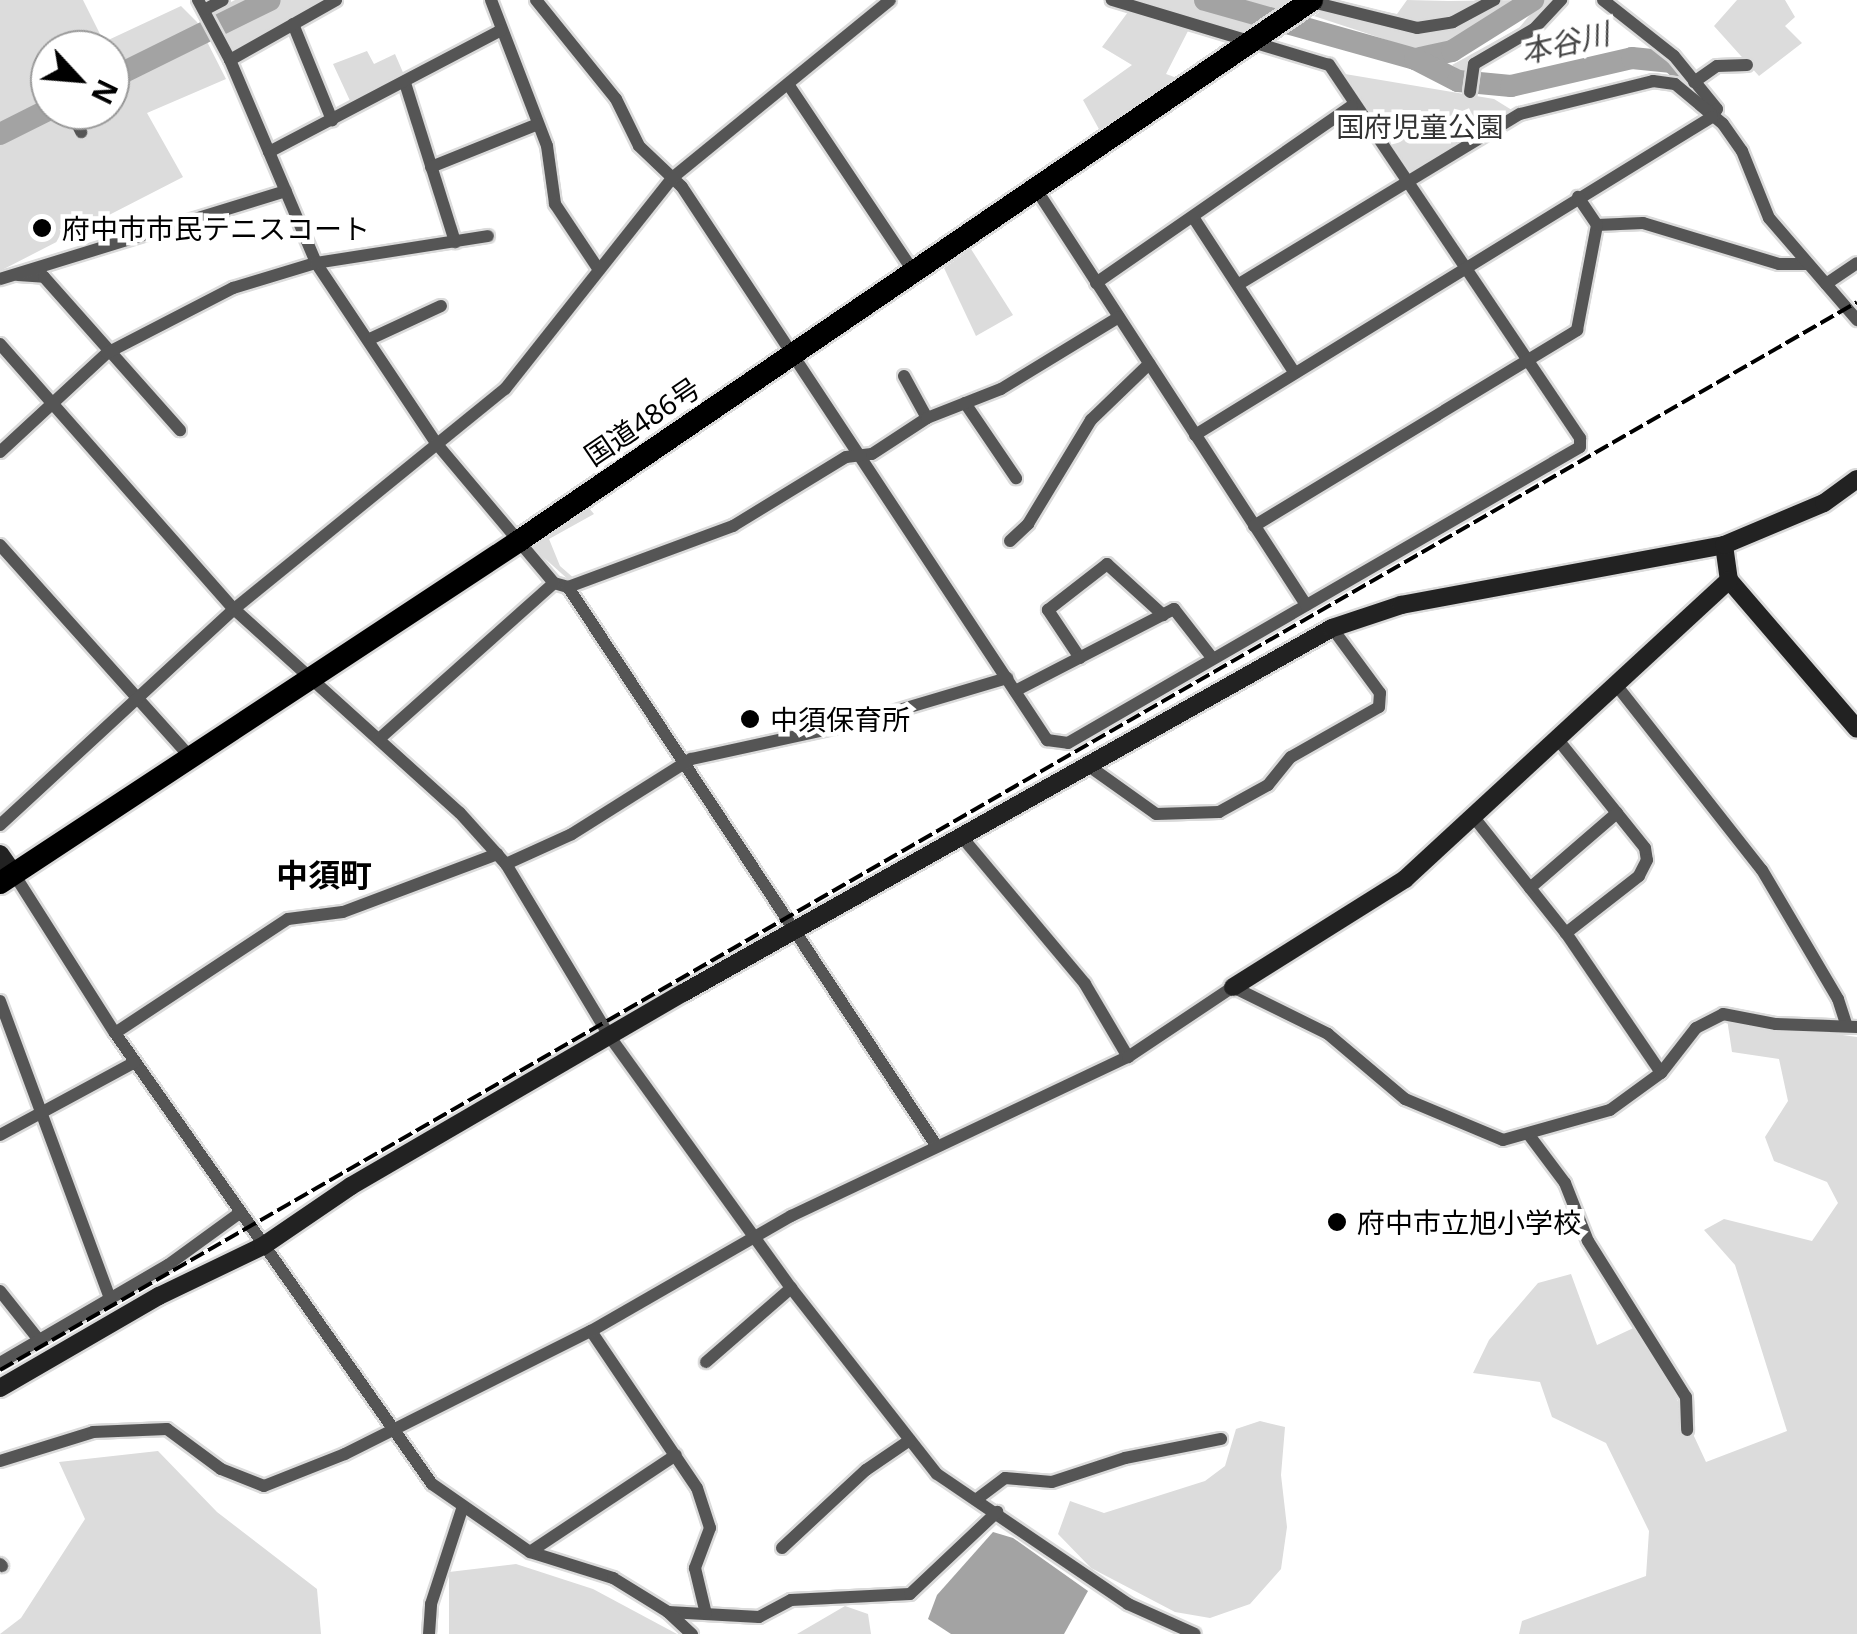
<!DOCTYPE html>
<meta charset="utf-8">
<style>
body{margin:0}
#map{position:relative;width:1857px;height:1634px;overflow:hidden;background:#fff;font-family:"Noto Sans","Noto Sans JP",sans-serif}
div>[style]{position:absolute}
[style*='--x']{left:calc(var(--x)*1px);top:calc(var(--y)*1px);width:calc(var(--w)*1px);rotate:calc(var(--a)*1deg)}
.green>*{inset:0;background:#dcdcdc}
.water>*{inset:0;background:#a3a3a3}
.river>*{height:22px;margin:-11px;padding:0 11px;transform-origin:11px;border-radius:11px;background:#a3a3a3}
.roads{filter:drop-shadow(2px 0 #dbdbdb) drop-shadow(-2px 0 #dbdbdb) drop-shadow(0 2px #dbdbdb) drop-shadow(0 -2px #dbdbdb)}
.street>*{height:12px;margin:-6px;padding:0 6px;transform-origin:6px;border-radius:6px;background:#555}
.secondary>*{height:18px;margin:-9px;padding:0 9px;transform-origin:9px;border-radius:9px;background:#222}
.highway>*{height:22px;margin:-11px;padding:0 11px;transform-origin:11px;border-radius:11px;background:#000}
.rail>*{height:4px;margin-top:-2px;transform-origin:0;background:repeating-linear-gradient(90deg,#000 0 15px,transparent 0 20px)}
.dots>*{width:28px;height:28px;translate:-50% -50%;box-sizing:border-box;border:5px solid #fff;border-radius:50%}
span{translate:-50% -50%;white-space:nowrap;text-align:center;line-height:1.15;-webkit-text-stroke:9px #fff;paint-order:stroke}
.park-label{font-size:28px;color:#333}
.poi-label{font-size:28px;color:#000}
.left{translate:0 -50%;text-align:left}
.street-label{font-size:28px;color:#000}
.water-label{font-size:30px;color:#444;font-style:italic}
.quarter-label{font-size:32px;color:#000;font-weight:700}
.north{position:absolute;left:30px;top:30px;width:100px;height:100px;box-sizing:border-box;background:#fff;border:2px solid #999;border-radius:50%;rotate:116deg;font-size:28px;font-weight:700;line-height:40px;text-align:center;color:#000}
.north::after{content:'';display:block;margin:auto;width:35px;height:45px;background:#000;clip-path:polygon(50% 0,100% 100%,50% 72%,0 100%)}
</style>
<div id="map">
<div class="green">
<i style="clip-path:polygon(evenodd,0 0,83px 0,104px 42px,181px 6px,197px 22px,226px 79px,147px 113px,183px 177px,0 271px,0 0,50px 50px,110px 50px,110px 110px,50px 110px,50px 50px)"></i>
<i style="clip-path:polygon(235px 0,329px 0,233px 53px,213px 11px)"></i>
<i style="clip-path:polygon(1130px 0,1290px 0,1241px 33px)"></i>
<i style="clip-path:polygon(1407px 0,1448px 1px,1522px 0,1457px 42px,1411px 48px,1314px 16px,1333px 2px,1397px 14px)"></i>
<i style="clip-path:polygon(1542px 0,1556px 0,1530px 28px,1471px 60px,1466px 75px,1452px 65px,1519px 28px)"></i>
<i style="clip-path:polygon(1737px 0,1785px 0,1795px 17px,1785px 26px,1802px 43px,1759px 76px,1714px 26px)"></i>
<i style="clip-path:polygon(1128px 12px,1188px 31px,1166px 74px,1177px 78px,1100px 131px,1083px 100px,1132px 65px,1102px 47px)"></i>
<i style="clip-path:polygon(367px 51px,374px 64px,395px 54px,405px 77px,352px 105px,333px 64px)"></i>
<i style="clip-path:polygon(1339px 73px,1494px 99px,1515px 112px,1410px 176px)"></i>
<i style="clip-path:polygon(971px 249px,1013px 315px,976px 336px,944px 268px)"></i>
<i style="clip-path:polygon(589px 508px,594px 514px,549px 539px,560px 566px,576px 580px,571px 582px,532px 547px)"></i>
<i style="clip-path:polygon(1727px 1019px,1857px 1037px,1857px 1634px,1519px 1634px,1522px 1621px,1646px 1576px,1649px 1531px,1606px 1443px,1552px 1417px,1540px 1382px,1473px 1373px,1489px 1340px,1538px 1283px,1571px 1274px,1597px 1345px,1642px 1324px,1706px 1462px,1787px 1431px,1735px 1265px,1704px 1230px,1724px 1219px,1812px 1241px,1838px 1203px,1827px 1182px,1774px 1161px,1765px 1137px,1788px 1101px,1779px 1059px,1732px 1052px)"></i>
<i style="clip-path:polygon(1260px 1421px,1285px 1427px,1281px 1475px,1287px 1527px,1281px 1569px,1250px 1604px,1210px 1618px,1175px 1612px,1091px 1568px,1058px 1534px,1070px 1501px,1104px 1513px,1205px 1481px,1225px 1466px,1236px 1429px)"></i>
<i style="clip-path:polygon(158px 1451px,217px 1512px,317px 1589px,321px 1634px,0 1634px,21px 1618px,85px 1519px,59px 1462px)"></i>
<i style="clip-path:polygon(516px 1564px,593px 1589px,677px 1634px,449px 1634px,449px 1572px)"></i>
<i style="clip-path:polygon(845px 1606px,868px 1614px,871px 1634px,797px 1634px)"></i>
</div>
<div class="water">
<i style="clip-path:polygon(993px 1532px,1013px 1538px,1088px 1591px,1064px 1634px,951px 1634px,928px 1619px,937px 1595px)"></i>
</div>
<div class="river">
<i style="--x:1205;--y:0;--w:218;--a:15.7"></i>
<i style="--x:1415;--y:59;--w:38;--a:-12"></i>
<i style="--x:1452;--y:51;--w:96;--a:-32.2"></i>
<i style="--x:1415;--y:59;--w:48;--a:27.1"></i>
<i style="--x:1458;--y:81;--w:53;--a:5.4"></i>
<i style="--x:1511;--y:86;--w:124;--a:-13"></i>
<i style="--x:1632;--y:58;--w:40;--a:5.7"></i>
<i style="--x:1672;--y:62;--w:29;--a:44"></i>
<i style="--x:110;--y:79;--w:178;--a:-26.3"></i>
<i style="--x:0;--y:134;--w:56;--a:-26.6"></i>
</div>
<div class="roads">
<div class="street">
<i style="--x:198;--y:0;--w:68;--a:61.9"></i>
<i style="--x:230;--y:60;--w:220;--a:67"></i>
<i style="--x:316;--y:263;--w:216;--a:56.3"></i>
<i style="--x:436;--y:443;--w:183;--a:49.9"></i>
<i style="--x:554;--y:583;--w:15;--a:16"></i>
<i style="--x:568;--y:587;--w:668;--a:56.6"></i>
<i style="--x:491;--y:0;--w:156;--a:69"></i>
<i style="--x:547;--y:146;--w:59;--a:82.1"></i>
<i style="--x:555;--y:204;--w:79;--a:56.3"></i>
<i style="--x:536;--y:0;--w:127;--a:51.1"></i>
<i style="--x:616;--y:99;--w:52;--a:63.9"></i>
<i style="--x:639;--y:146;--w:59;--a:43.6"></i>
<i style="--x:682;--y:187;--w:663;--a:56.57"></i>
<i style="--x:1047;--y:740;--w:21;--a:8"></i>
<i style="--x:1068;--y:743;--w:591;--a:-30.03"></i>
<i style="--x:1580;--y:447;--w:9;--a:-90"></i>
<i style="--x:1580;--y:438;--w:450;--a:-123.9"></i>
<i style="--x:1329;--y:65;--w:227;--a:-163.3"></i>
<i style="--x:1603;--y:0;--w:90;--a:38.3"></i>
<i style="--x:1674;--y:56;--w:68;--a:50.9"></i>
<i style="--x:1717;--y:109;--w:9;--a:122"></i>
<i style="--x:1308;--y:1;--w:112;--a:13.9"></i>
<i style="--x:1417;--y:28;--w:36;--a:-9"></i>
<i style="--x:1453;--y:22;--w:47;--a:-28.2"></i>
<i style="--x:206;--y:9;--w:19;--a:-28"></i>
<i style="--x:293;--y:24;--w:104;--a:67.9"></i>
<i style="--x:230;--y:60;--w:122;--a:-29.5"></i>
<i style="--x:1694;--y:82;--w:28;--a:-35"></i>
<i style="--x:1717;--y:66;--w:30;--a:-2"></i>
<i style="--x:405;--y:83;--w:167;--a:72.5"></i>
<i style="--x:790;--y:87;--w:223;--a:56.2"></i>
<i style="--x:1470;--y:92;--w:28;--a:-82"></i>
<i style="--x:1474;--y:64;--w:69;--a:-30.3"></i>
<i style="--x:1534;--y:29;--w:40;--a:-47"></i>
<i style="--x:70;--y:110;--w:25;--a:63"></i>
<i style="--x:269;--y:152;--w:262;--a:-27.7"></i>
<i style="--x:431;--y:167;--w:115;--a:-21.9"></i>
<i style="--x:1036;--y:189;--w:496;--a:57"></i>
<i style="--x:1193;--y:217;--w:185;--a:56.9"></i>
<i style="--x:1597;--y:225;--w:46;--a:-2.5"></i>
<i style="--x:1643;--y:223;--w:142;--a:16.8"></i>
<i style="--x:1779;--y:264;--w:29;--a:0"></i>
<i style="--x:18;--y:275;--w:26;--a:4"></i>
<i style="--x:44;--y:277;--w:205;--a:48.4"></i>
<i style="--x:0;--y:279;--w:299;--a:-17.1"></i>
<i style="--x:1096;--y:283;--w:311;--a:-34.7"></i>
<i style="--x:1239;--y:284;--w:328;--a:-31.2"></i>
<i style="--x:1520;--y:114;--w:137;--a:-13.9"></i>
<i style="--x:1653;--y:81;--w:22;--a:8"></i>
<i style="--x:1675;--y:84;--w:62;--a:39.8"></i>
<i style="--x:1723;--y:124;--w:33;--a:55"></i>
<i style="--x:1742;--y:151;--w:72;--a:68.1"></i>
<i style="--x:1769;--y:218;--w:135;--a:49.2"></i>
<i style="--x:1826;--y:284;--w:37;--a:-34"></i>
<i style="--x:372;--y:338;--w:76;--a:-24.9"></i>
<i style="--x:0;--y:344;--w:354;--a:48.6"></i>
<i style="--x:234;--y:609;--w:304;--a:42.1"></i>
<i style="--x:460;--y:813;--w:69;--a:48"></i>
<i style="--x:506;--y:864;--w:202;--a:59"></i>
<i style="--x:610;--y:1037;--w:309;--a:54.2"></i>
<i style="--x:791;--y:1288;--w:236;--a:51.9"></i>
<i style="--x:937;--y:1474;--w:231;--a:34.2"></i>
<i style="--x:1128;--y:1604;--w:73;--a:24.1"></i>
<i style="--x:904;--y:376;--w:48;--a:61.3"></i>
<i style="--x:965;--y:403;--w:91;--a:55.8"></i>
<i style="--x:1195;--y:435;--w:607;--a:-31.6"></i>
<i style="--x:0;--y:452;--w:146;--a:-42.8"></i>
<i style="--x:107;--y:353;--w:142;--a:-27.3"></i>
<i style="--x:233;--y:288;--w:87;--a:-16.8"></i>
<i style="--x:316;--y:263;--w:174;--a:-8.9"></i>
<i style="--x:1254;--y:526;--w:378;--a:-31.2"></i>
<i style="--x:1577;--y:330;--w:107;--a:-79.2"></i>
<i style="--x:1597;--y:225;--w:34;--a:-124"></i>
<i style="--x:1010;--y:541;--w:25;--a:-43"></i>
<i style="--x:1028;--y:524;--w:122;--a:-58.8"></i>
<i style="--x:1091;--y:420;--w:81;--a:-44"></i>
<i style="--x:0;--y:545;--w:286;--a:48.1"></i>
<i style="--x:568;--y:587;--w:176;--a:-20.3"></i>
<i style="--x:733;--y:526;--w:132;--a:-31.4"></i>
<i style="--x:846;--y:457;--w:26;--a:-7"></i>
<i style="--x:872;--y:454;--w:66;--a:-33.2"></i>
<i style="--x:927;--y:418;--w:79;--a:-21.4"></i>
<i style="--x:1001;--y:389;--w:138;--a:-31.4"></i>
<i style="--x:1080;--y:658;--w:58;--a:-123.7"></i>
<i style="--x:1048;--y:610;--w:75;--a:-37.9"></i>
<i style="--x:1107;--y:564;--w:76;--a:42.3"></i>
<i style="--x:1617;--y:686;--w:234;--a:51.8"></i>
<i style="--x:1762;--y:870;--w:150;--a:59.5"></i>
<i style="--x:1838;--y:999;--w:28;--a:72"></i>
<i style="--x:1015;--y:691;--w:179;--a:-27.3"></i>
<i style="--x:1174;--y:609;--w:63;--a:52"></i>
<i style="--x:379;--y:739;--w:234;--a:-41.7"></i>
<i style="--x:1559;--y:741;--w:137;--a:51.2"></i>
<i style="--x:1645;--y:848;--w:12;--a:81"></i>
<i style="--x:1647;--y:860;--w:18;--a:117"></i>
<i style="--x:1639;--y:876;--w:93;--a:142"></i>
<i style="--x:1086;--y:764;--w:86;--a:35.5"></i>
<i style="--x:1156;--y:814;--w:63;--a:-1.8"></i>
<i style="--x:1219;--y:812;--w:56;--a:-28.9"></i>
<i style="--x:1268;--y:785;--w:36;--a:-51"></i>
<i style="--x:1291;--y:757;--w:101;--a:-29.6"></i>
<i style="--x:1379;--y:707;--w:14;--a:-86"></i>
<i style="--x:1380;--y:693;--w:81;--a:-126.4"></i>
<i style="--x:1476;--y:820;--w:144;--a:51.5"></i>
<i style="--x:1566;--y:933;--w:169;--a:55.8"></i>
<i style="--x:0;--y:825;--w:318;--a:-42.7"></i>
<i style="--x:234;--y:609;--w:349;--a:-39.1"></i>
<i style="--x:505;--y:389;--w:269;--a:-51.6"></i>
<i style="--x:672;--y:178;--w:281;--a:-39.2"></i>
<i style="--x:961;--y:836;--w:193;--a:50"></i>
<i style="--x:1085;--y:984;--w:85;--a:59.5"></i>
<i style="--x:506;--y:864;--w:72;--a:-24.4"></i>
<i style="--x:572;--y:834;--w:141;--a:-32.2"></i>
<i style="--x:691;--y:759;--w:165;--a:-12.3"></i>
<i style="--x:852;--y:724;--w:162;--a:-16.5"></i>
<i style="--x:14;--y:874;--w:188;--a:57.6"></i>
<i style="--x:115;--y:1033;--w:551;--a:54.9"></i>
<i style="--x:432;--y:1484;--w:119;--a:34.8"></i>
<i style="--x:530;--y:1552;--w:87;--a:17.4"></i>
<i style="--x:613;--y:1578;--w:65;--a:31.7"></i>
<i style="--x:668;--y:1612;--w:91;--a:3.1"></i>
<i style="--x:759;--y:1617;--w:36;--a:-28"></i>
<i style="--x:791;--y:1600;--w:119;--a:-2.9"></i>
<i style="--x:910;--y:1594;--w:120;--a:-43.3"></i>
<i style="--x:1530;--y:888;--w:115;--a:-40.8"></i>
<i style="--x:0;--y:1001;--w:318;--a:69.7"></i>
<i style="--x:115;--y:1033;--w:207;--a:-33.4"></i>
<i style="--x:288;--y:919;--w:55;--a:-7.3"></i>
<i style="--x:343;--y:912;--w:165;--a:-20.6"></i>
<i style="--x:0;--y:1135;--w:153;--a:-28.4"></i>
<i style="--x:1529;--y:1135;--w:60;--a:53.1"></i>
<i style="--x:1565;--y:1183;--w:62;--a:68.4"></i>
<i style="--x:1588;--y:1241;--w:184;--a:57.9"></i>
<i style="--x:1686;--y:1397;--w:33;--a:88"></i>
<i style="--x:0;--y:1291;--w:63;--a:51.5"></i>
<i style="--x:591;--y:1331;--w:189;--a:56"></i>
<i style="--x:697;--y:1488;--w:42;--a:72"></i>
<i style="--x:710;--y:1528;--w:43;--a:110.6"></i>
<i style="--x:695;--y:1568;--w:47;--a:76.6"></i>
<i style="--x:706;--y:1362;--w:113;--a:-41"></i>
<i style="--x:0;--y:1363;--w:194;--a:-30.3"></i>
<i style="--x:168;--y:1265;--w:90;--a:-36"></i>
<i style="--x:0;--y:1461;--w:97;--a:-17.3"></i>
<i style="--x:93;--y:1432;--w:74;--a:-2.3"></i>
<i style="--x:167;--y:1429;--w:67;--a:36.5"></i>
<i style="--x:221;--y:1469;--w:46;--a:21.6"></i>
<i style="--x:264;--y:1486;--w:87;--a:-21.6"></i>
<i style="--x:345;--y:1454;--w:275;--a:-26.6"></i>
<i style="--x:591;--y:1331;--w:231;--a:-29.9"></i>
<i style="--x:791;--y:1216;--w:373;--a:-25.3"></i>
<i style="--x:1128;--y:1057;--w:126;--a:-33.7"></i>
<i style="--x:1233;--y:987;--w:106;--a:26.3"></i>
<i style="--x:1328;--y:1034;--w:101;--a:40.2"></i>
<i style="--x:1405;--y:1099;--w:106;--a:22.7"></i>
<i style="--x:1503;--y:1140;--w:111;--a:-15.7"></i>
<i style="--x:1610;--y:1110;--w:63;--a:-36"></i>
<i style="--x:1661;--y:1073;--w:57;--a:-52.1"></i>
<i style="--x:1696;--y:1028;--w:30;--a:-27"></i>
<i style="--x:1723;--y:1014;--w:54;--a:10.7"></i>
<i style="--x:1776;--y:1024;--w:81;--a:2.1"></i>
<i style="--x:977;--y:1499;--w:35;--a:-37"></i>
<i style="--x:1005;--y:1478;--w:47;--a:4.9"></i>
<i style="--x:1052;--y:1482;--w:77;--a:-18.2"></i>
<i style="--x:1125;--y:1458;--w:98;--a:-11.2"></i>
<i style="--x:782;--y:1548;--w:115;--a:-42.9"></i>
<i style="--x:866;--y:1470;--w:53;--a:-34.3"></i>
<i style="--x:530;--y:1552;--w:175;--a:-33.6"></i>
<i style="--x:0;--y:1564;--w:3;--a:45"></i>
<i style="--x:668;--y:1612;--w:33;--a:43"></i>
<i style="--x:429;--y:1634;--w:30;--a:-86"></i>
<i style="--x:431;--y:1604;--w:103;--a:-71.9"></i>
</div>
<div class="secondary">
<i style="--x:1724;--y:545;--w:35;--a:82"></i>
<i style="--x:1729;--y:580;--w:196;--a:49.3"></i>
<i style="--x:0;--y:854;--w:24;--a:55"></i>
<i style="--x:1233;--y:987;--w:203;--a:-32.1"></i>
<i style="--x:1405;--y:879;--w:441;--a:-42.7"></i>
<i style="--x:0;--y:1388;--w:184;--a:-30.1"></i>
<i style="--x:159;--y:1296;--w:115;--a:-25.7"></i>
<i style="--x:263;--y:1246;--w:107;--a:-34.3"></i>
<i style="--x:351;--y:1186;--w:384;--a:-30.2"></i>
<i style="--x:683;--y:993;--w:745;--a:-29.35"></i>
<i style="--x:1332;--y:628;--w:73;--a:-18.4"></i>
<i style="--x:1401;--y:605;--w:329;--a:-10.5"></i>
<i style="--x:1724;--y:545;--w:108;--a:-22.8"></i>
<i style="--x:1824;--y:503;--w:41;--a:-36"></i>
</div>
<div class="highway">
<i style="--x:0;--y:883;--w:622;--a:-33.38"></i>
<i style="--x:519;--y:541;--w:960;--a:-34.3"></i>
</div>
</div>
<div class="rail">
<i style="--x:0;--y:1370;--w:2142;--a:-29.9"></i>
</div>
<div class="dots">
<i style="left:42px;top:228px;background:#000"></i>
<i style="left:750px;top:719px;background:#000"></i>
<i style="left:1337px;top:1222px;background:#000"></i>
</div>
<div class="park-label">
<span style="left:1420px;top:126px">国府児童公園</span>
</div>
<div class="poi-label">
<span class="left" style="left:62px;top:228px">府中市市民テニスコート</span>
<span class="left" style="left:770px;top:719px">中須保育所</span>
<span class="left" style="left:1357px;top:1222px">府中市立旭小学校</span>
</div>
<div class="street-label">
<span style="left:642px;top:421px;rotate:-34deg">国道486号</span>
</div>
<div class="water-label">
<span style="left:1565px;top:43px;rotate:-13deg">本谷川</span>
</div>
<div class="quarter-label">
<span style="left:324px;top:875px">中須町</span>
</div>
<div class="north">N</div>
</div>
